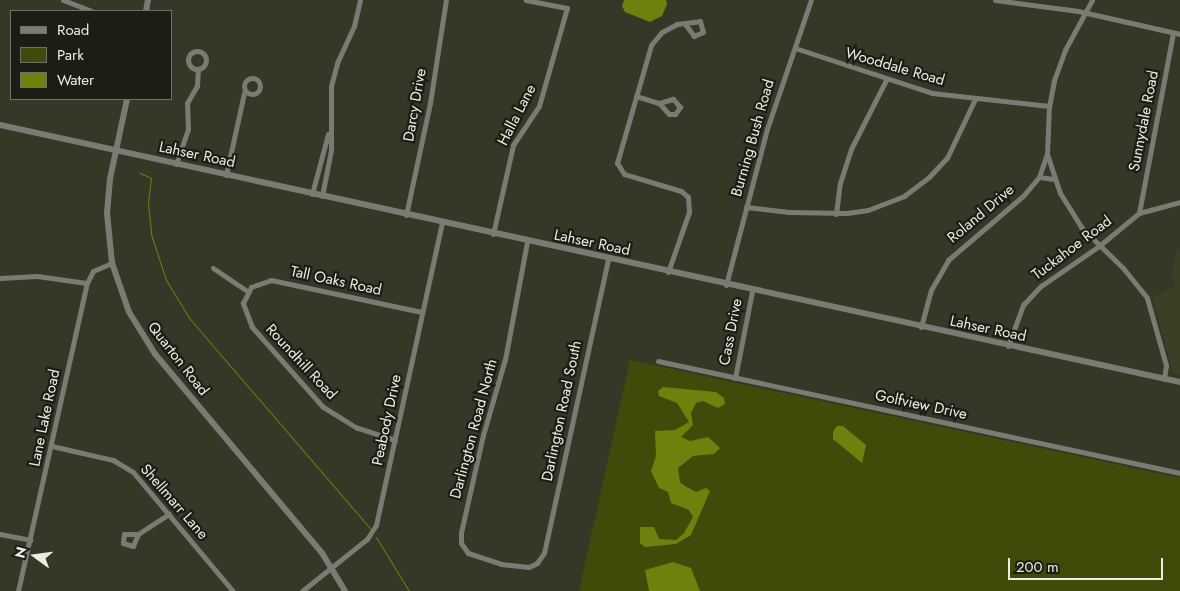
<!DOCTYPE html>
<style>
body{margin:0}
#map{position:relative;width:1180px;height:591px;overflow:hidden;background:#343826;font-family:Jost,sans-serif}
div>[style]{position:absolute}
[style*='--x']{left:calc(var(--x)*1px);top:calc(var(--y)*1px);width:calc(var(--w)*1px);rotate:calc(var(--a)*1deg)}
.built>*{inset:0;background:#3a3f26}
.green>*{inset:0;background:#414a08}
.water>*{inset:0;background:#70800c}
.stream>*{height:1px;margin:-0.5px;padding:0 0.5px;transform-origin:0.5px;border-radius:0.5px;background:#70800c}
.minor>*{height:5px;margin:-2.5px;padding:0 2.5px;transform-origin:2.5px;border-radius:2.5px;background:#7a7c73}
.minor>.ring{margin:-2.5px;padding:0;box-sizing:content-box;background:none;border:5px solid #7a7c73;border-radius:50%}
.tertiary>*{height:6px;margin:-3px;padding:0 3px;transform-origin:3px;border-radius:3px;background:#7a7c73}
span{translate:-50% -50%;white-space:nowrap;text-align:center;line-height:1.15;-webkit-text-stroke:4.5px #1c1e16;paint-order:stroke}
.street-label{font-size:15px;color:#ebede2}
.legend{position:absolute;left:10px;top:10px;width:162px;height:90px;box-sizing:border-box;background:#1c1e16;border:1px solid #6f7168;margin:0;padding:6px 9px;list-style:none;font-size:15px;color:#ebede2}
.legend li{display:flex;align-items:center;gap:10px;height:25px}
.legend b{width:25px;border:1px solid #6f7168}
.north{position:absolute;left:10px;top:531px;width:50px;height:50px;-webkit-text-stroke:4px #1c1e16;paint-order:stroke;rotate:284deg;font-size:14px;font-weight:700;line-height:20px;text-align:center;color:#ebede2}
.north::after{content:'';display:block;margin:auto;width:18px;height:22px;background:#ebede2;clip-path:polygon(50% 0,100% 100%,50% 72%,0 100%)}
.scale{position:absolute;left:1008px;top:558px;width:155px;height:22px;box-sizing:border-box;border:2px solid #ebede2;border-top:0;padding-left:6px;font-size:15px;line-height:18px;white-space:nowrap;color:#ebede2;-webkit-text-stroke:4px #1c1e16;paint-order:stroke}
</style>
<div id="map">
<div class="built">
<i style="clip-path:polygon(1177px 249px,1180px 249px,1180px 375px,1173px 373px,1153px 298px,1175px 285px,1171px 277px)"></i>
</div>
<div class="green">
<i style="clip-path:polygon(630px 360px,1180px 478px,1180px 591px,579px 591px)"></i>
</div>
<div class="water">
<i style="clip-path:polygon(624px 0,666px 0,667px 4px,662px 16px,650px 22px,625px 12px,622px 6px)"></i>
<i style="clip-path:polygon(663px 387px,716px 392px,724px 398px,725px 404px,718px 408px,703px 401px,696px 403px,691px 413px,693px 425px,681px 437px,690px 441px,708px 437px,720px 448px,714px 454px,693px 456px,678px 468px,680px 482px,685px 486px,696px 492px,706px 488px,710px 491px,691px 535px,676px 544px,645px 547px,640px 543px,640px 527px,654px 527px,659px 539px,676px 540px,684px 533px,693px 517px,689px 510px,671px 503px,668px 492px,659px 488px,651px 471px,656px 456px,655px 431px,675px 430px,689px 422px,677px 403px,659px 396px,658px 391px)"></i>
<i style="clip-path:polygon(837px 426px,843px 426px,866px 445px,862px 463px,833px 439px,833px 432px)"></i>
<i style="clip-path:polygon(673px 562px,691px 568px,700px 591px,649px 591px,645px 570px)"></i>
</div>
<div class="stream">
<i style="--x:140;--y:173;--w:12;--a:24"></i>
<i style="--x:151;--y:178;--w:25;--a:97"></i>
<i style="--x:148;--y:203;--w:31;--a:84"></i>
<i style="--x:151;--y:234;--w:48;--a:71.9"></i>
<i style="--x:166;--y:280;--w:46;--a:58.4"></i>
<i style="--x:190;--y:319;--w:276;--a:49.3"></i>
<i style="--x:376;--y:537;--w:63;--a:58.6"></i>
</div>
<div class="minor">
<i style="--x:63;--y:0;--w:30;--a:21"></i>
<i style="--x:995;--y:0;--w:84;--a:7.5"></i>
<i style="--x:1078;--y:11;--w:105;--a:12.7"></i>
<i style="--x:1092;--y:0;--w:57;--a:118.4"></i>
<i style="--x:1065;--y:50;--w:33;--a:110"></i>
<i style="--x:1054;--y:81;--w:25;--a:101"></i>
<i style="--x:1049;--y:106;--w:48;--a:92.4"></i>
<i style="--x:1047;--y:154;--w:41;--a:71.6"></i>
<i style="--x:1060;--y:193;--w:40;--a:58"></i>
<i style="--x:1081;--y:227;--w:59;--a:44.3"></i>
<i style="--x:1123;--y:268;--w:38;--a:51"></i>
<i style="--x:1147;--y:298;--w:70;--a:74.2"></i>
<i style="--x:1166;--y:365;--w:14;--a:98"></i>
<i style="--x:795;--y:48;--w:144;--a:18.2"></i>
<i style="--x:932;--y:93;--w:118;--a:6.3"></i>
<i class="ring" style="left:188px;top:51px;width:13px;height:13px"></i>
<i class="ring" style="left:244px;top:78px;width:11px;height:11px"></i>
<i style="--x:636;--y:96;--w:24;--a:17"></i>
<i style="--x:659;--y:103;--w:15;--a:48"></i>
<i style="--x:669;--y:114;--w:6;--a:0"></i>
<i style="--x:675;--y:114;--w:9;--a:-54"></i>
<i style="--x:680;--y:107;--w:11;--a:-131"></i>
<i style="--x:673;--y:99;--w:15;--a:164"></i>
<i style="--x:176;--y:164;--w:37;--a:-71"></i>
<i style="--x:188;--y:129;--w:26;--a:-92"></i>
<i style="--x:187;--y:103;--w:20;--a:-60"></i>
<i style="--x:197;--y:86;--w:17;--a:-87"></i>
<i style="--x:226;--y:175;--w:84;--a:-77.6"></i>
<i style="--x:1039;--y:177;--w:15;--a:8"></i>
<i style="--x:312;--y:194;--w:62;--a:-75.1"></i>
<i style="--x:322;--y:196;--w:47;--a:-78.9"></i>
<i style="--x:331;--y:150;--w:64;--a:-90"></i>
<i style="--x:331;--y:86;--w:24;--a:-75"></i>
<i style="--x:337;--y:63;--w:41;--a:-65.3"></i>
<i style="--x:354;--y:26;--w:27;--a:-77"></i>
<i style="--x:746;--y:207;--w:43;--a:6.6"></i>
<i style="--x:789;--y:212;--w:58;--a:1"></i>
<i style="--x:847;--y:213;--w:21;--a:-8"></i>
<i style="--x:868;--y:210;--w:39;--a:-21"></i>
<i style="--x:904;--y:196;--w:31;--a:-37"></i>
<i style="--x:929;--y:177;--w:26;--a:-47"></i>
<i style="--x:947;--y:158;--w:65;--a:-64.6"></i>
<i style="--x:1139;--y:213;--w:183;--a:-79.3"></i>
<i style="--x:836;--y:214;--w:31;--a:-83"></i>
<i style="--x:840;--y:183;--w:36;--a:-72"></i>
<i style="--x:851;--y:149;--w:77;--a:-63.1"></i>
<i style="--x:406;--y:215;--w:115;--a:-77.9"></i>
<i style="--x:430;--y:103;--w:104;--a:-81.2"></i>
<i style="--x:493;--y:234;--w:91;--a:-77.3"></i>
<i style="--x:513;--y:145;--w:47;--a:-56.3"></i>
<i style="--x:539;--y:106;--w:102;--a:-74.1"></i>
<i style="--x:567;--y:8;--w:42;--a:-169"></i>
<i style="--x:527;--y:242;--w:119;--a:100.6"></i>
<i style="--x:505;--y:359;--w:79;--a:106.1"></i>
<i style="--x:483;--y:435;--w:100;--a:102.7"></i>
<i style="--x:461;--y:533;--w:10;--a:90"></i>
<i style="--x:461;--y:543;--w:12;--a:55"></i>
<i style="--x:468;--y:553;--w:35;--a:18"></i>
<i style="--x:501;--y:564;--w:28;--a:6"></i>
<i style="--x:529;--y:567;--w:9;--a:-27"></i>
<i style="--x:537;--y:563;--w:12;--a:-55"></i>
<i style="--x:544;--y:553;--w:301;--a:-77.7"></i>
<i style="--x:213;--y:268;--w:41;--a:34.1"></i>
<i style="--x:668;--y:272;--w:64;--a:-70.7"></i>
<i style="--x:689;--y:212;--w:15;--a:-94"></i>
<i style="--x:688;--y:197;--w:9;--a:-139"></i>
<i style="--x:681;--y:191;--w:59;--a:-163.4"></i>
<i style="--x:624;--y:174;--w:13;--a:-122"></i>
<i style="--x:617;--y:163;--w:123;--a:-73.9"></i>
<i style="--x:651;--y:45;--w:17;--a:-50"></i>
<i style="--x:662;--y:32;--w:17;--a:-28"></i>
<i style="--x:677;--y:24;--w:23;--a:-7"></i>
<i style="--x:700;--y:21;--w:11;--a:75"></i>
<i style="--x:703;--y:32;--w:10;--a:156"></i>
<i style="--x:694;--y:36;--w:15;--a:-127"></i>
<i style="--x:0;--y:278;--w:37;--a:-3"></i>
<i style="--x:37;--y:276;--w:50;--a:8"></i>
<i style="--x:726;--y:285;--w:161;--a:-75.3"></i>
<i style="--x:767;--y:129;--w:136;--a:-71.2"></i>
<i style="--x:921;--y:327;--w:38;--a:-75"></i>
<i style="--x:931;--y:290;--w:34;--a:-60"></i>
<i style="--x:948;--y:260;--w:99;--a:-40.5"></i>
<i style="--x:1023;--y:196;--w:25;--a:-50"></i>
<i style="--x:1039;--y:177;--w:24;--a:-71"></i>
<i style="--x:1008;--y:346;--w:44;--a:-69.9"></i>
<i style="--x:1023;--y:305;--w:26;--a:-47"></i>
<i style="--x:1041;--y:286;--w:70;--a:-34.6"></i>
<i style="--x:1099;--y:246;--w:52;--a:-39.5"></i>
<i style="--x:1139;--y:213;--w:42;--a:-15"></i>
<i style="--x:658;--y:361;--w:534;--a:12.11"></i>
<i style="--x:735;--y:378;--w:89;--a:-78.9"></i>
<i style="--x:395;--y:440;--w:40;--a:-162"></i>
<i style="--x:357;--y:428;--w:40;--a:-148"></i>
<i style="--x:323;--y:407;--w:107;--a:-131.6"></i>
<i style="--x:252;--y:327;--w:26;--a:-111"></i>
<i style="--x:243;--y:303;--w:18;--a:-63"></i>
<i style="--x:251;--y:287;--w:21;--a:-19"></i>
<i style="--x:271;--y:280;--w:154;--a:12"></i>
<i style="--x:52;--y:446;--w:63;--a:12.9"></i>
<i style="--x:113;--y:460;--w:23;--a:31"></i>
<i style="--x:133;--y:472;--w:155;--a:50"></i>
<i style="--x:0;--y:534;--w:31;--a:11"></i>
<i style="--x:138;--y:534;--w:13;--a:113"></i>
<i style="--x:133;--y:546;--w:10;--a:-163"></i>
<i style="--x:123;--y:543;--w:9;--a:-84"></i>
<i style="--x:124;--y:534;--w:14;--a:0"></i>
<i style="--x:138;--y:534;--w:37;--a:-33"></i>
<i style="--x:18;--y:591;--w:316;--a:-77.4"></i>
<i style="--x:87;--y:283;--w:13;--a:-63"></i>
<i style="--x:93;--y:271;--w:21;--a:-23"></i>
<i style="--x:302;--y:591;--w:83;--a:-38.7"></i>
<i style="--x:367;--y:539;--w:17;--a:-57"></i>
<i style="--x:376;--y:525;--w:309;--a:-77.7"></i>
</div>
<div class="tertiary">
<i style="--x:146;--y:11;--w:11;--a:-80"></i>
<i style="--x:127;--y:99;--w:82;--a:102"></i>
<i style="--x:110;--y:179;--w:34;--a:95"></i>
<i style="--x:107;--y:213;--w:50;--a:84.3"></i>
<i style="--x:112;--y:263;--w:52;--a:70.9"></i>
<i style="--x:129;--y:312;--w:49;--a:58.2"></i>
<i style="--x:155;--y:354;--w:260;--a:50"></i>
<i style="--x:322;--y:553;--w:44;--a:58.8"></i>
<i style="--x:0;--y:125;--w:1208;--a:12.29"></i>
</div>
<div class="street-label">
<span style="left:895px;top:67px;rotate:16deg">Wooddale Road</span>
<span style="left:415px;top:105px;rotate:-80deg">Darcy Drive</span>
<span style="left:517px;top:115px;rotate:-63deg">Halla Lane</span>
<span style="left:1144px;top:121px;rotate:-79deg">Sunnydale Road</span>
<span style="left:753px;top:138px;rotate:-74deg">Burning Bush Road</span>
<span style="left:197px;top:155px;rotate:12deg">Lahser Road</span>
<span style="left:981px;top:214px;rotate:-40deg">Roland Drive</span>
<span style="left:592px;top:243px;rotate:12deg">Lahser Road</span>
<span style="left:1072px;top:248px;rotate:-37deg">Tuckahoe Road</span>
<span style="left:336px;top:281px;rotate:12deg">Tall Oaks Road</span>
<span style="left:988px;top:329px;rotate:12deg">Lahser Road</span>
<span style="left:731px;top:332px;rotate:-79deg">Cass Drive</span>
<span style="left:178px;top:359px;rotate:52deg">Quarton Road</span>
<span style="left:301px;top:362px;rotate:47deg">Roundhill Road</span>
<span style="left:921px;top:405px;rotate:12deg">Golfview Drive</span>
<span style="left:562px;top:411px;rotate:-78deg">Darlington Road South</span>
<span style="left:45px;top:418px;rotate:-78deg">Lane Lake Road</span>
<span style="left:387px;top:420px;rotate:-78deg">Peabody Drive</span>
<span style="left:474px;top:429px;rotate:-75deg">Darlington Road North</span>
<span style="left:174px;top:502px;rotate:49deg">Shellmarr Lane</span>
</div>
<ul class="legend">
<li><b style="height:6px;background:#7a7c73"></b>Road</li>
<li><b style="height:14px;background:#414a08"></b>Park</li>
<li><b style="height:14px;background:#70800c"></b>Water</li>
</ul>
<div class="north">N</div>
<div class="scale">200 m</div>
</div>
